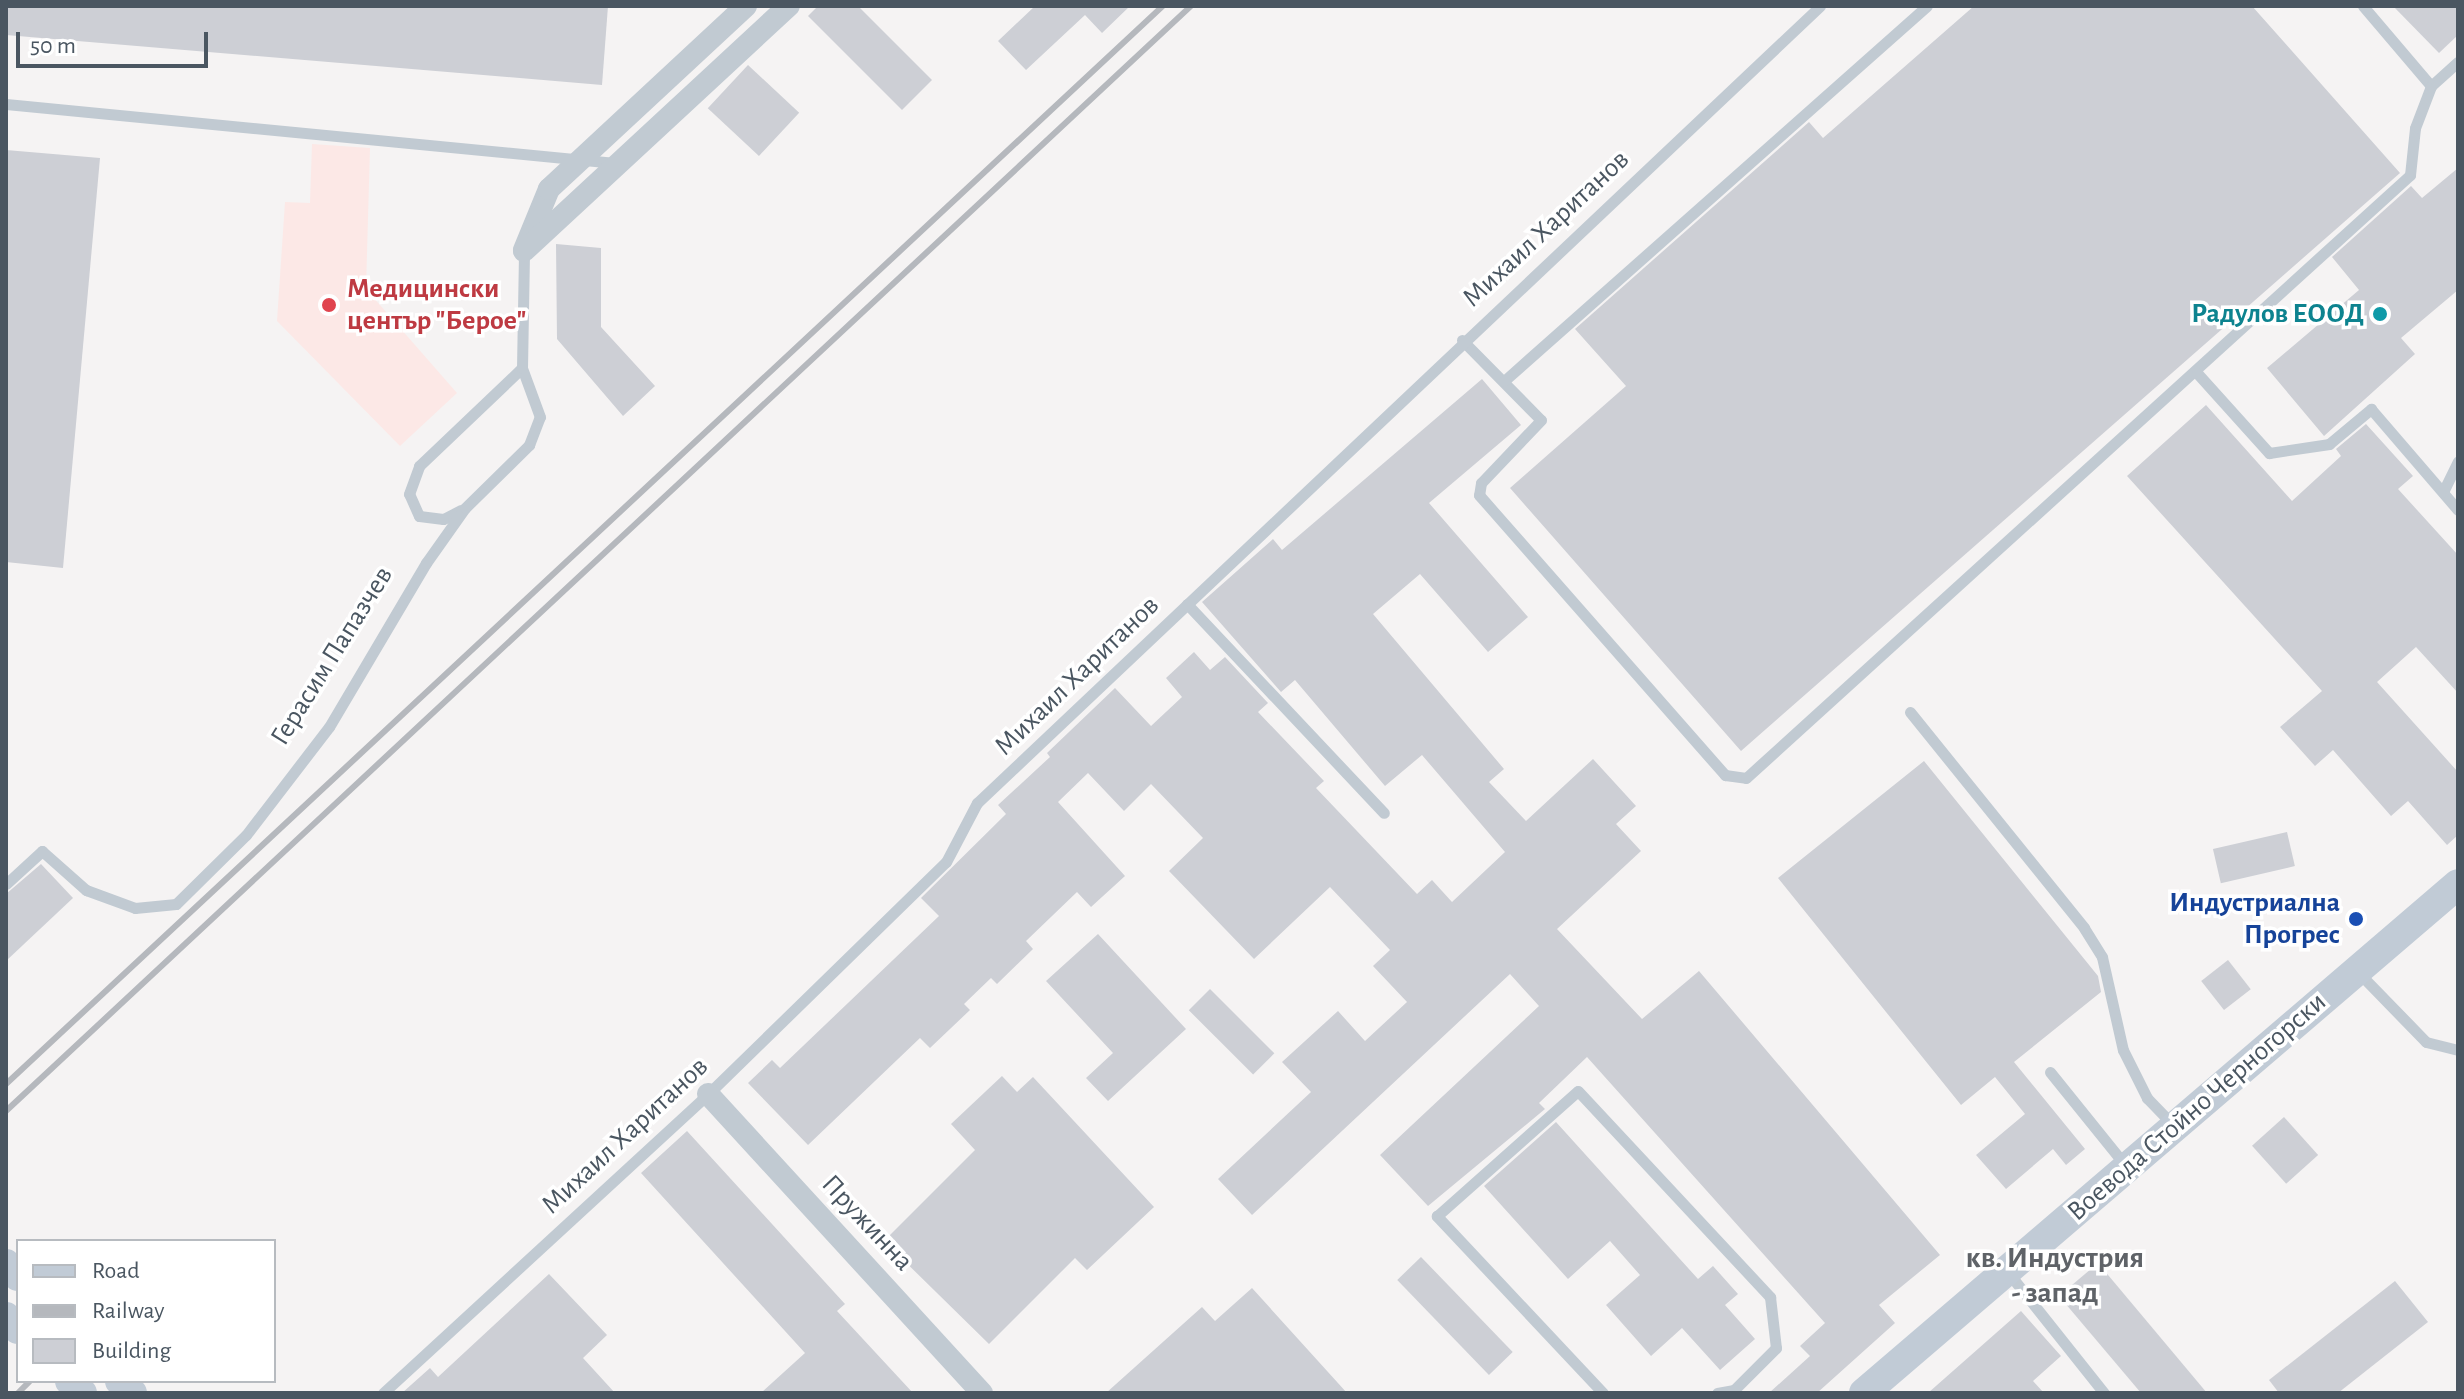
<!DOCTYPE html>
<meta charset="utf-8">
<style>
body{margin:0}
#map{position:relative;width:2464px;height:1399px;overflow:hidden;background:#f5f3f3;font-family:"Alegreya Sans",sans-serif}
div>[style]{position:absolute}
[style*='--x']{left:calc(var(--x)*1px);top:calc(var(--y)*1px);width:calc(var(--w)*1px);rotate:calc(var(--a)*1deg)}
.medical>*{inset:0;background:#fce8e6}
.building>*{inset:0;background:#cdcfd5;transform-origin:0 0}
.lane>*{height:11px;margin:-5.5px;padding:0 5.5px;transform-origin:5.5px;border-radius:5.5px;background:#c1cad2}
.street>*{height:22px;margin:-11px;padding:0 11px;transform-origin:11px;border-radius:11px;background:#c1cad2}
.secondary>*{height:30px;margin:-15px;padding:0 15px;transform-origin:15px;border-radius:15px;background:#c1cbd6}
.rail>*{height:6px;margin:-3px;padding:0 3px;transform-origin:3px;border-radius:3px;background:#b5b8bd}
.dots>*{width:22px;height:22px;translate:-50% -50%;box-sizing:border-box;border:4px solid #fff;border-radius:50%}
span{translate:-50% -50%;white-space:nowrap;text-align:center;line-height:1.15;-webkit-text-stroke:7px #fff;paint-order:stroke}
.street-label{font-size:28px;color:#4a5661}
.health-label{font-size:28px;color:#be3a42;font-weight:700}
.left{translate:0 -50%;text-align:left}
.culture-label{font-size:28px;color:#0d838f;font-weight:700}
.right{translate:-100% -50%;text-align:right}
.transit-label{font-size:28px;color:#164399;font-weight:700}
.neighbourhood-label{font-size:30px;color:#5f6368;font-weight:700}
.frame{position:absolute;inset:0;border:8px solid #4a5661;pointer-events:none}
.legend{position:absolute;left:16px;top:1239px;width:260px;height:144px;box-sizing:border-box;background:#fff;border:2px solid #b7bbc0;margin:0;padding:10px 14px;list-style:none;font-size:24px;color:#4a5661}
.legend li{display:flex;align-items:center;gap:16px;height:40px}
.legend b{width:40px;border:2px solid #b7bbc0}
.scale{position:absolute;left:16px;top:32px;width:192px;height:36px;box-sizing:border-box;border:4px solid #4a5661;border-top:0;padding-left:10px;font-size:24px;line-height:28px;white-space:nowrap;color:#4a5661;-webkit-text-stroke:6px #fff;paint-order:stroke}
</style>
<div id="map">
<div class="medical">
<i style="clip-path:polygon(312px 144px,370px 148px,366px 289px,457px 393px,400px 446px,277px 321px,285px 202px,310px 203px)"></i>
</div>
<div class="building">
<i style="clip-path:polygon(6px 6px,608px 6px,602px 85px,6px 35px)"></i>
<i style="clip-path:polygon(818px 6px,858px 6px,932px 80px,902px 110px,808px 16px)"></i>
<i style="clip-path:polygon(1035px 6px,1130px 6px,1102px 33px,1085px 15px,1026px 70px,998px 41px)"></i>
<i style="clip-path:polygon(1974px 6px,2252px 6px,2400px 173px,1741px 751px,1510px 488px,1626px 386px,1575px 329px,1809px 122px,1823px 138px)"></i>
<i style="clip-path:polygon(2393px 6px,2458px 6px,2458px 35px,2439px 53px)"></i>
<i style="left:748px;top:65px;width:70px;height:59px;rotate:43deg"></i>
<i style="clip-path:polygon(6px 150px,100px 158px,63px 568px,6px 562px)"></i>
<i style="clip-path:polygon(2458px 168px,2458px 290px,2401px 338px,2415px 354px,2324px 436px,2267px 368px,2359px 290px,2332px 257px,2411px 186px,2422px 198px)"></i>
<i style="clip-path:polygon(556px 244px,601px 248px,601px 327px,655px 386px,623px 416px,557px 339px)"></i>
<i style="clip-path:polygon(1482px 379px,1521px 425px,1429px 503px,1528px 617px,1488px 652px,1420px 574px,1373px 614px,1504px 769px,1489px 782px,1526px 821px,1593px 759px,1636px 806px,1616px 824px,1641px 851px,1557px 929px,1642px 1019px,1699px 971px,1940px 1255px,1879px 1305px,1895px 1323px,1817px 1393px,1769px 1393px,1810px 1356px,1800px 1346px,1825px 1323px,1587px 1057px,1539px 1103px,1545px 1109px,1428px 1206px,1380px 1155px,1539px 1006px,1510px 974px,1252px 1215px,1218px 1179px,1311px 1092px,1282px 1062px,1338px 1011px,1365px 1041px,1407px 1002px,1373px 966px,1390px 950px,1330px 887px,1254px 959px,1169px 871px,1203px 838px,1151px 784px,1124px 811px,1088px 773px,1058px 802px,1125px 876px,1091px 907px,1077px 892px,1026px 941px,1033px 949px,997px 984px,991px 978px,964px 1004px,970px 1010px,930px 1048px,920px 1038px,808px 1145px,748px 1083px,772px 1060px,780px 1068px,939px 916px,921px 898px,1006px 814px,998px 805px,1050px 757px,1047px 753px,1115px 688px,1151px 726px,1182px 697px,1166px 678px,1194px 652px,1210px 670px,1225px 657px,1268px 703px,1258px 712px,1324px 781px,1316px 788px,1417px 894px,1432px 880px,1452px 902px,1505px 852px,1422px 755px,1385px 786px,1295px 680px,1281px 692px,1202px 602px,1273px 539px,1282px 550px)"></i>
<i style="clip-path:polygon(2206px 405px,2292px 501px,2341px 456px,2336px 449px,2366px 424px,2413px 476px,2398px 489px,2458px 555px,2458px 693px,2416px 647px,2377px 682px,2458px 772px,2458px 835px,2447px 845px,2408px 801px,2391px 816px,2333px 750px,2315px 766px,2280px 727px,2322px 691px,2127px 476px)"></i>
<i style="clip-path:polygon(1924px 761px,2098px 976px,2101px 992px,2014px 1062px,2085px 1149px,2066px 1165px,2053px 1149px,2006px 1189px,1976px 1155px,2025px 1114px,1995px 1077px,1961px 1105px,1778px 878px)"></i>
<i style="left:2287px;top:832px;width:35px;height:76px;rotate:77deg"></i>
<i style="clip-path:polygon(41px 864px,73px 898px,6px 961px,6px 894px)"></i>
<i style="clip-path:polygon(1098px 934px,1186px 1029px,1108px 1101px,1086px 1078px,1113px 1053px,1046px 981px)"></i>
<i style="left:2228px;top:960px;width:37px;height:34px;rotate:52deg"></i>
<i style="left:1210px;top:989px;width:91px;height:30px;rotate:45deg"></i>
<i style="clip-path:polygon(1002px 1076px,1017px 1092px,1033px 1077px,1154px 1207px,1087px 1270px,1075px 1258px,989px 1344px,884px 1241px,975px 1150px,951px 1124px)"></i>
<i style="left:2284px;top:1117px;width:51px;height:43px;rotate:48deg"></i>
<i style="clip-path:polygon(1556px 1122px,1698px 1279px,1713px 1266px,1738px 1294px,1725px 1305px,1755px 1339px,1720px 1370px,1682px 1328px,1651px 1356px,1606px 1305px,1640px 1275px,1610px 1241px,1568px 1279px,1484px 1186px)"></i>
<i style="clip-path:polygon(687px 1131px,845px 1304px,837px 1311px,913px 1393px,761px 1393px,805px 1353px,641px 1173px)"></i>
<i style="left:1421px;top:1257px;width:132px;height:33px;rotate:46deg"></i>
<i style="clip-path:polygon(2098px 1263px,2207px 1393px,2141px 1393px,2059px 1296px)"></i>
<i style="clip-path:polygon(549px 1274px,607px 1335px,583px 1358px,615px 1393px,402px 1393px,430px 1368px,438px 1377px)"></i>
<i style="clip-path:polygon(2395px 1281px,2428px 1322px,2338px 1393px,2279px 1393px,2269px 1380px)"></i>
<i style="clip-path:polygon(1252px 1288px,1347px 1393px,1106px 1393px,1202px 1307px,1215px 1321px)"></i>
<i style="clip-path:polygon(2021px 1311px,2061px 1356px,2033px 1381px,2044px 1393px,1928px 1393px)"></i>
</div>
<div class="lane">
<i style="--x:2363;--y:6;--w:105;--a:49.6"></i>
<i style="--x:6;--y:104;--w:612;--a:5.53"></i>
<i style="--x:1462;--y:340;--w:112;--a:45.4"></i>
<i style="--x:1541;--y:420;--w:87;--a:133.6"></i>
<i style="--x:1481;--y:483;--w:12;--a:99"></i>
<i style="--x:1479;--y:495;--w:373;--a:48.7"></i>
<i style="--x:1725;--y:775;--w:21;--a:8"></i>
<i style="--x:1746;--y:778;--w:897;--a:-42.24"></i>
<i style="--x:2410;--y:175;--w:47;--a:-83.9"></i>
<i style="--x:2415;--y:128;--w:45;--a:-69.1"></i>
<i style="--x:2431;--y:86;--w:36;--a:-42"></i>
<i style="--x:2197;--y:373;--w:108;--a:48"></i>
<i style="--x:2269;--y:453;--w:61;--a:-8.5"></i>
<i style="--x:2329;--y:444;--w:55;--a:-39.8"></i>
<i style="--x:2371;--y:409;--w:133;--a:49.3"></i>
<i style="--x:1504;--y:381;--w:565;--a:-41.56"></i>
<i style="--x:2443;--y:492;--w:34;--a:-64"></i>
<i style="--x:461;--y:510;--w:20;--a:153"></i>
<i style="--x:443;--y:519;--w:24;--a:-173"></i>
<i style="--x:419;--y:516;--w:24;--a:-114"></i>
<i style="--x:409;--y:494;--w:30;--a:-70"></i>
<i style="--x:419;--y:466;--w:142;--a:-43.6"></i>
<i style="--x:1187;--y:604;--w:287;--a:46.7"></i>
<i style="--x:1910;--y:712;--w:277;--a:51.1"></i>
<i style="--x:2084;--y:928;--w:34;--a:58"></i>
<i style="--x:2102;--y:957;--w:95;--a:77.3"></i>
<i style="--x:2123;--y:1050;--w:54;--a:63.4"></i>
<i style="--x:2147;--y:1098;--w:39;--a:46"></i>
<i style="--x:6;--y:884;--w:49;--a:-42.5"></i>
<i style="--x:42;--y:851;--w:59;--a:41.6"></i>
<i style="--x:86;--y:890;--w:52;--a:20.2"></i>
<i style="--x:135;--y:908;--w:41;--a:-5.6"></i>
<i style="--x:176;--y:904;--w:98;--a:-44.6"></i>
<i style="--x:246;--y:835;--w:136;--a:-52.5"></i>
<i style="--x:329;--y:727;--w:191;--a:-59.4"></i>
<i style="--x:426;--y:563;--w:67;--a:-54.7"></i>
<i style="--x:465;--y:508;--w:90;--a:-44.5"></i>
<i style="--x:529;--y:445;--w:30;--a:-69"></i>
<i style="--x:540;--y:417;--w:52;--a:-110.2"></i>
<i style="--x:522;--y:368;--w:117;--a:-89"></i>
<i style="--x:2357;--y:971;--w:99;--a:45.8"></i>
<i style="--x:2426;--y:1042;--w:33;--a:14"></i>
<i style="--x:2050;--y:1072;--w:119;--a:51.1"></i>
<i style="--x:2007;--y:1271;--w:156;--a:51.5"></i>
<i style="--x:383;--y:1393;--w:442;--a:-42.6"></i>
<i style="--x:708;--y:1094;--w:332;--a:-44.3"></i>
<i style="--x:946;--y:862;--w:67;--a:-62.3"></i>
<i style="--x:977;--y:803;--w:1160;--a:-43.39"></i>
<i style="--x:1603;--y:1393;--w:243;--a:-133.2"></i>
<i style="--x:1437;--y:1216;--w:188;--a:-41.6"></i>
<i style="--x:1578;--y:1091;--w:282;--a:47"></i>
<i style="--x:1770;--y:1297;--w:51;--a:83.3"></i>
<i style="--x:1776;--y:1348;--w:59;--a:135"></i>
<i style="--x:1734;--y:1390;--w:17;--a:170"></i>
</div>
<div class="street">
<i style="--x:524;--y:250;--w:66;--a:-67.7"></i>
<i style="--x:549;--y:189;--w:269;--a:-42.9"></i>
<i style="--x:524;--y:251;--w:361;--a:-42.8"></i>
<i style="--x:708;--y:1094;--w:406;--a:47.5"></i>
</div>
<div class="secondary">
<i style="--x:6;--y:1264;--w:17;--a:45"></i>
<i style="--x:6;--y:1317;--w:17;--a:45"></i>
<i style="--x:70;--y:1381;--w:17;--a:45"></i>
<i style="--x:120;--y:1381;--w:17;--a:45"></i>
<i style="--x:1864;--y:1393;--w:782;--a:-40.59"></i>
</div>
<div class="rail">
<i style="--x:6;--y:1084;--w:1581;--a:-42.98"></i>
<i style="--x:6;--y:1111;--w:1620;--a:-43"></i>
<i style="--x:18;--y:1393;--w:16;--a:-45"></i>
</div>
<div class="dots">
<i style="left:329px;top:305px;background:#e0444e"></i>
<i style="left:2380px;top:314px;background:#0f9aa8"></i>
<i style="left:2356px;top:919px;background:#1a4fb4"></i>
</div>
<div class="street-label">
<span style="left:1546px;top:229px;rotate:-43deg">Михаил Хаританов</span>
<span style="left:332px;top:656px;rotate:-58deg">Герасим Папазчев</span>
<span style="left:1077px;top:676px;rotate:-44deg">Михаил Хаританов</span>
<span style="left:2197px;top:1107px;rotate:-41deg">Воевода Стойно Черногорски</span>
<span style="left:625px;top:1136px;rotate:-43deg">Михаил Хаританов</span>
<span style="left:867px;top:1223px;rotate:47deg">Пружинна</span>
</div>
<div class="health-label">
<span class="left" style="left:347px;top:305px">Медицински<br>център "Берое"</span>
</div>
<div class="culture-label">
<span class="right" style="left:2364px;top:314px">Радулов ЕООД</span>
</div>
<div class="transit-label">
<span class="right" style="left:2340px;top:919px">Индустриална<br>Прогрес</span>
</div>
<div class="neighbourhood-label">
<span style="left:2055px;top:1275px">кв. Индустрия<br>- запад</span>
</div>
<div class="frame"></div>
<ul class="legend">
<li><b style="height:10px;background:#c1cbd6"></b>Road</li>
<li><b style="height:10px;background:#b5b8bd"></b>Railway</li>
<li><b style="height:22px;background:#cdcfd5"></b>Building</li>
</ul>
<div class="scale">50 m</div>
</div>
